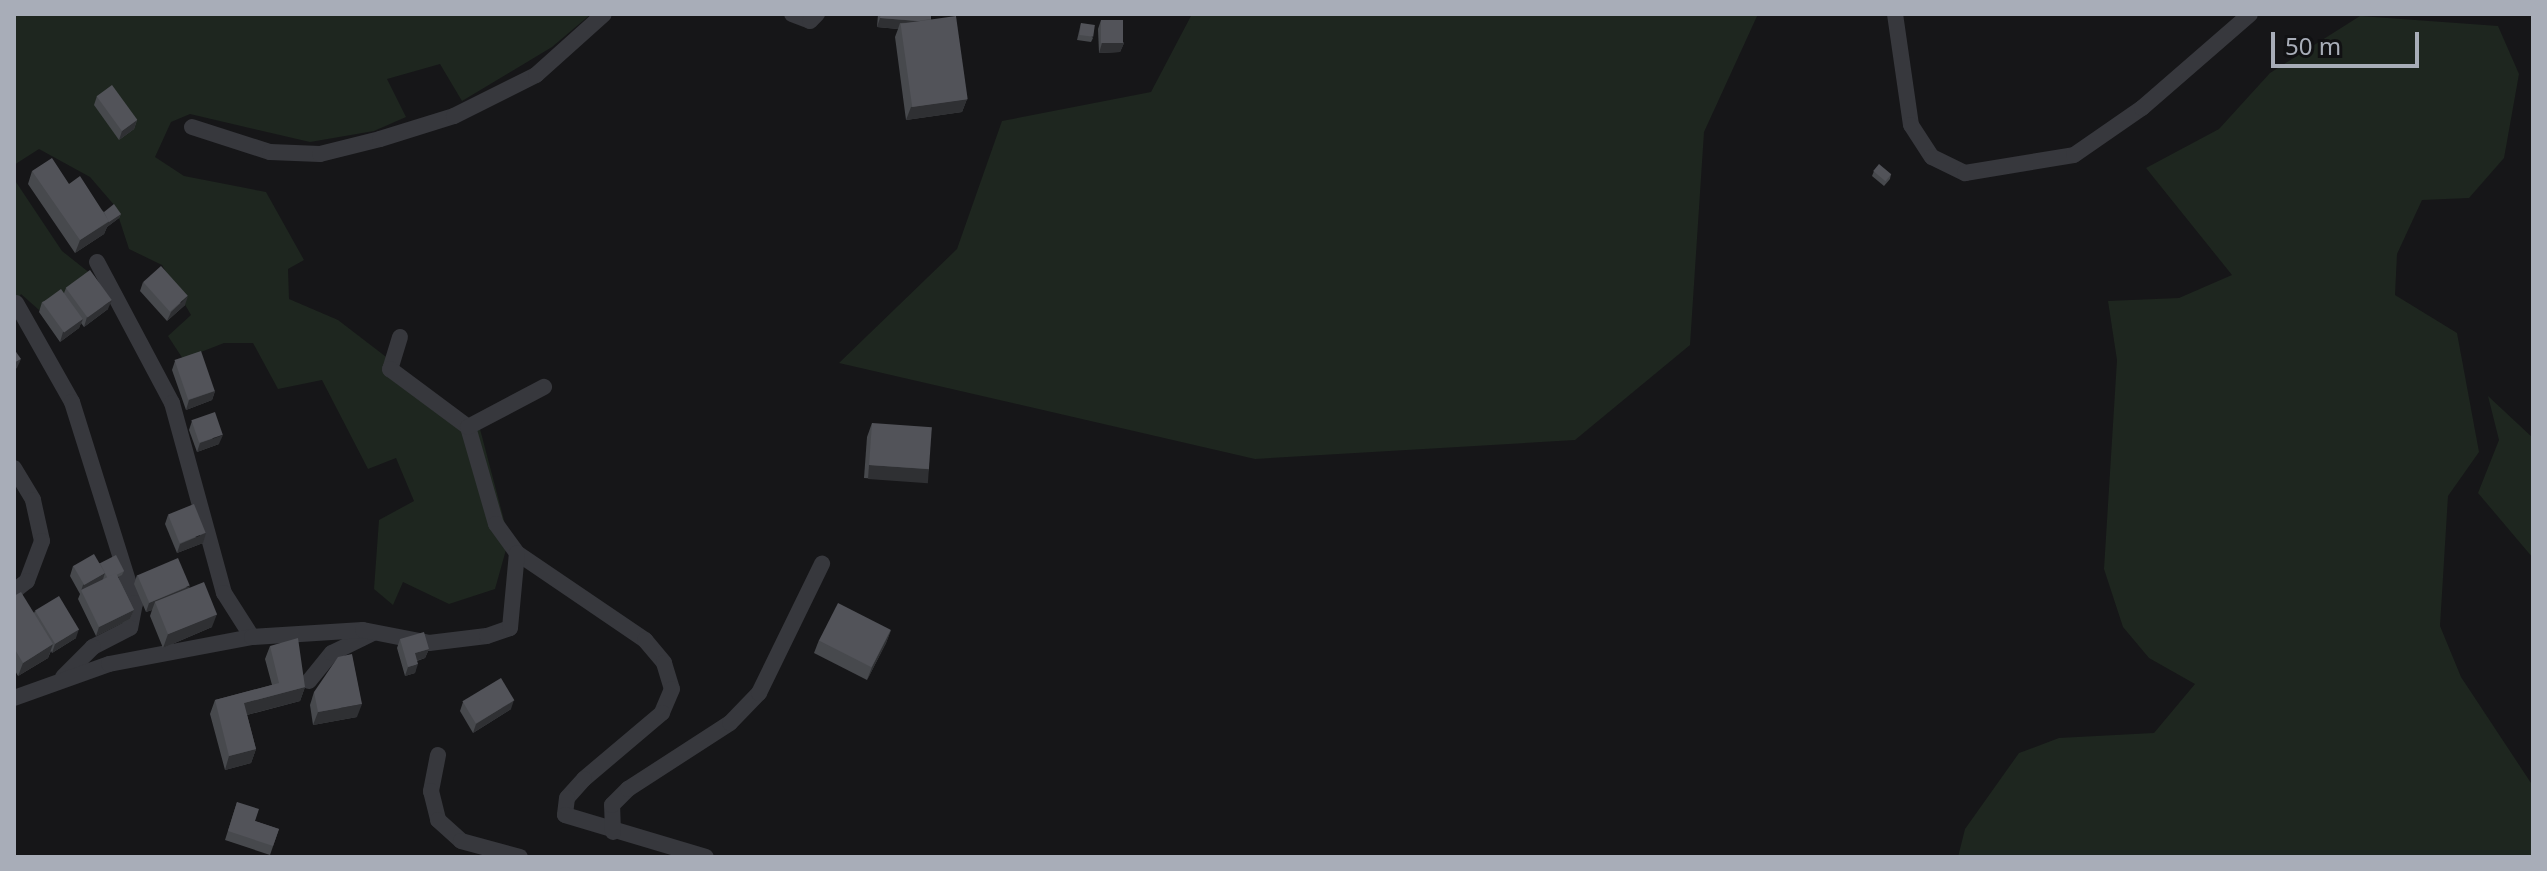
<!DOCTYPE html>
<style>
body{margin:0}
#map{position:relative;width:2547px;height:871px;overflow:hidden;background:#161618;font-family:"Noto Sans",sans-serif}
div>[style]{position:absolute}
[style*='--x']{left:calc(var(--x)*1px);top:calc(var(--y)*1px);width:calc(var(--w)*1px);rotate:calc(var(--a)*1deg)}
.green>*{inset:0;background:#1e261f}
.street>*{height:16px;margin:-8px;padding:0 8px;transform-origin:8px;border-radius:8px;background:#37383d}
.wall>*{inset:0;background:#47494d}
.shaded-wall>*{inset:0;background:#2f3033;transform-origin:0 0}
.building>*{inset:0;background:#525359;transform-origin:0 0}
span{translate:-50% -50%;white-space:nowrap;text-align:center;line-height:1.15;-webkit-text-stroke:8px #111113;paint-order:stroke}
.frame{position:absolute;inset:0;border:16px solid #a8adb8;pointer-events:none}
.scale{position:absolute;left:2271px;top:32px;width:148px;height:36px;box-sizing:border-box;border:4px solid #a8adb8;border-top:0;padding-left:10px;font-size:24px;line-height:28px;white-space:nowrap;color:#a8adb8;-webkit-text-stroke:6px #111113;paint-order:stroke}
</style>
<div id="map">
<div class="green">
<i style="clip-path:polygon(14px 14px,591px 14px,552px 47px,462px 101px,440px 64px,387px 79px,406px 117px,374px 131px,310px 142px,190px 114px,171px 122px,155px 157px,184px 176px,266px 192px,304px 260px,288px 269px,289px 299px,338px 320px,480px 429px,509px 539px,495px 589px,449px 604px,403px 582px,393px 605px,374px 589px,379px 520px,414px 501px,396px 458px,368px 469px,322px 380px,278px 389px,253px 343px,224px 343px,183px 359px,168px 336px,191px 315px,162px 265px,129px 249px,115px 206px,90px 177px,39px 149px,14px 165px)"></i>
<i style="clip-path:polygon(1192px 14px,1758px 14px,1704px 132px,1690px 345px,1575px 440px,1255px 459px,839px 363px,957px 249px,1002px 121px,1151px 92px)"></i>
<i style="clip-path:polygon(2360px 16px,2498px 26px,2519px 74px,2504px 158px,2469px 198px,2422px 200px,2397px 254px,2395px 295px,2457px 333px,2479px 452px,2448px 496px,2440px 626px,2461px 677px,2533px 786px,2533px 857px,1958px 857px,1965px 829px,2019px 753px,2059px 738px,2154px 733px,2195px 684px,2149px 658px,2123px 627px,2104px 569px,2117px 360px,2108px 301px,2179px 298px,2232px 275px,2146px 168px,2219px 129px,2270px 73px)"></i>
<i style="clip-path:polygon(14px 179px,62px 251px,91px 274px,39px 310px,21px 294px,14px 306px)"></i>
<i style="clip-path:polygon(2488px 396px,2533px 438px,2533px 558px,2478px 493px,2499px 440px)"></i>
</div>
<div class="street">
<i style="--x:792;--y:14;--w:19;--a:21"></i>
<i style="--x:810;--y:21;--w:10;--a:-45"></i>
<i style="--x:1895;--y:14;--w:112;--a:81.8"></i>
<i style="--x:1911;--y:125;--w:38;--a:57"></i>
<i style="--x:1932;--y:157;--w:37;--a:26"></i>
<i style="--x:1965;--y:173;--w:110;--a:-9.4"></i>
<i style="--x:2074;--y:155;--w:83;--a:-34.7"></i>
<i style="--x:2142;--y:108;--w:143;--a:-41"></i>
<i style="--x:192;--y:127;--w:82;--a:17.8"></i>
<i style="--x:270;--y:152;--w:50;--a:2.3"></i>
<i style="--x:320;--y:154;--w:62;--a:-14"></i>
<i style="--x:380;--y:139;--w:77;--a:-17.3"></i>
<i style="--x:454;--y:116;--w:92;--a:-26.6"></i>
<i style="--x:536;--y:75;--w:91;--a:-41.9"></i>
<i style="--x:97;--y:262;--w:160;--a:62"></i>
<i style="--x:172;--y:403;--w:197;--a:74.7"></i>
<i style="--x:224;--y:593;--w:52;--a:57.5"></i>
<i style="--x:16;--y:303;--w:114;--a:60.5"></i>
<i style="--x:72;--y:402;--w:211;--a:72.6"></i>
<i style="--x:135;--y:603;--w:25;--a:101"></i>
<i style="--x:130;--y:628;--w:42;--a:152.8"></i>
<i style="--x:93;--y:647;--w:42;--a:135"></i>
<i style="--x:400;--y:337;--w:34;--a:107"></i>
<i style="--x:390;--y:369;--w:97;--a:36.6"></i>
<i style="--x:468;--y:427;--w:101;--a:73.9"></i>
<i style="--x:496;--y:524;--w:36;--a:54"></i>
<i style="--x:517;--y:553;--w:155;--a:34.2"></i>
<i style="--x:645;--y:640;--w:30;--a:50"></i>
<i style="--x:664;--y:663;--w:27;--a:73"></i>
<i style="--x:672;--y:689;--w:26;--a:113"></i>
<i style="--x:662;--y:713;--w:102;--a:139.8"></i>
<i style="--x:584;--y:779;--w:25;--a:132"></i>
<i style="--x:567;--y:798;--w:17;--a:97"></i>
<i style="--x:565;--y:815;--w:147;--a:16.6"></i>
<i style="--x:468;--y:427;--w:86;--a:-27.8"></i>
<i style="--x:14;--y:468;--w:37;--a:59"></i>
<i style="--x:33;--y:500;--w:42;--a:77.6"></i>
<i style="--x:42;--y:541;--w:43;--a:110.6"></i>
<i style="--x:27;--y:581;--w:16;--a:142"></i>
<i style="--x:309;--y:681;--w:36;--a:-51"></i>
<i style="--x:332;--y:653;--w:46;--a:-26"></i>
<i style="--x:14;--y:698;--w:101;--a:-19.7"></i>
<i style="--x:109;--y:664;--w:146;--a:-10.7"></i>
<i style="--x:252;--y:637;--w:111;--a:-3.6"></i>
<i style="--x:363;--y:630;--w:67;--a:11.1"></i>
<i style="--x:429;--y:643;--w:58;--a:-6.9"></i>
<i style="--x:487;--y:636;--w:24;--a:-19"></i>
<i style="--x:510;--y:628;--w:75;--a:-84.7"></i>
<i style="--x:438;--y:755;--w:37;--a:101"></i>
<i style="--x:431;--y:791;--w:30;--a:76"></i>
<i style="--x:438;--y:820;--w:31;--a:42"></i>
<i style="--x:461;--y:841;--w:61;--a:15.2"></i>
<i style="--x:613;--y:832;--w:27;--a:-92"></i>
<i style="--x:612;--y:805;--w:23;--a:-45"></i>
<i style="--x:628;--y:789;--w:121;--a:-32.9"></i>
<i style="--x:730;--y:723;--w:42;--a:-46"></i>
<i style="--x:759;--y:693;--w:144;--a:-64"></i>
</div>
<div class="wall">
<i style="clip-path:polygon(878px 14px,931px 14px,931px 19px,967px 99px,962px 112px,906px 120px,895px 37px,898px 29px,877px 27px)"></i>
<i style="clip-path:polygon(1101px 20px,1124px 43px,1120px 52px,1099px 53px,1098px 29px)"></i>
<i style="clip-path:polygon(1081px 23px,1093px 38px,1091px 42px,1077px 40px)"></i>
<i style="clip-path:polygon(97px 96px,137px 120px,134px 129px,119px 140px,94px 105px)"></i>
<i style="clip-path:polygon(32px 171px,69px 184px,104px 212px,121px 214px,119px 218px,107px 227px,104px 234px,75px 253px,28px 184px)"></i>
<i style="clip-path:polygon(1874px 171px,1891px 174px,1890px 179px,1884px 186px,1872px 176px)"></i>
<i style="clip-path:polygon(143px 282px,185px 305px,167px 321px,140px 291px)"></i>
<i style="clip-path:polygon(66px 288px,108px 309px,84px 327px,81px 323px,79px 328px,60px 342px,39px 312px,42px 302px,64px 293px)"></i>
<i style="clip-path:polygon(175px 361px,215px 391px,212px 400px,186px 410px,172px 370px)"></i>
<i style="clip-path:polygon(192px 421px,219px 444px,197px 452px,189px 430px)"></i>
<i style="clip-path:polygon(872px 423px,929px 469px,924px 482px,864px 478px,867px 437px)"></i>
<i style="clip-path:polygon(168px 515px,203px 543px,177px 553px,165px 524px)"></i>
<i style="clip-path:polygon(100px 563px,124px 571px,122px 575px,118px 577px,134px 610px,130px 619px,96px 636px,78px 599px,80px 594px,70px 576px,73px 566px)"></i>
<i style="clip-path:polygon(137px 575px,189px 588px,212px 627px,163px 648px,150px 616px,152px 610px,146px 612px,134px 584px)"></i>
<i style="clip-path:polygon(14px 596px,34px 613px,35px 611px,76px 638px,52px 653px,51px 651px,48px 658px,18px 676px,14px 669px)"></i>
<i style="clip-path:polygon(891px 630px,886px 643px,867px 680px,814px 653px,819px 640px)"></i>
<i style="clip-path:polygon(400px 639px,429px 649px,425px 658px,417px 661px,415px 673px,405px 676px,397px 648px)"></i>
<i style="clip-path:polygon(270px 646px,305px 687px,300px 701px,247px 715px,256px 749px,251px 763px,225px 770px,210px 714px,215px 700px,272px 685px,265px 659px)"></i>
<i style="clip-path:polygon(314px 692px,357px 717px,313px 725px,310px 705px)"></i>
<i style="clip-path:polygon(463px 702px,511px 709px,473px 733px,460px 711px)"></i>
<i style="clip-path:polygon(237px 802px,255px 821px,279px 829px,270px 855px,225px 840px)"></i>
</div>
<div class="shaded-wall">
<i style="clip-path:polygon(880px 18px,930px 22px,900px 23px,898px 29px,877px 27px)"></i>
<i style="clip-path:polygon(1102px 43px,1124px 43px,1120px 52px,1099px 53px)"></i>
<i style="clip-path:polygon(967px 99px,962px 112px,906px 120px,911px 107px)"></i>
<i style="clip-path:polygon(137px 120px,134px 129px,119px 140px,122px 131px)"></i>
<i style="clip-path:polygon(121px 214px,119px 218px,107px 227px,104px 234px,75px 253px,80px 240px)"></i>
<i style="clip-path:polygon(188px 296px,185px 305px,167px 321px,171px 312px)"></i>
<i style="clip-path:polygon(112px 300px,108px 309px,84px 327px,87px 317px)"></i>
<i style="clip-path:polygon(83px 319px,79px 328px,60px 342px,63px 332px)"></i>
<i style="clip-path:polygon(21px 359px,17px 368px,14px 370px,14px 363px)"></i>
<i style="clip-path:polygon(215px 391px,212px 400px,186px 410px,189px 400px)"></i>
<i style="clip-path:polygon(223px 435px,219px 444px,197px 452px,200px 443px)"></i>
<i style="left:869px;top:465px;width:60px;height:14px;rotate:4deg"></i>
<i style="clip-path:polygon(206px 533px,203px 543px,177px 553px,180px 544px)"></i>
<i style="clip-path:polygon(105px 573px,102px 582px,81px 591px,83px 585px)"></i>
<i style="clip-path:polygon(190px 586px,187px 595px,155px 602px,152px 610px,146px 612px,149px 603px)"></i>
<i style="clip-path:polygon(134px 610px,130px 619px,96px 636px,99px 627px)"></i>
<i style="clip-path:polygon(217px 614px,212px 627px,163px 648px,168px 634px)"></i>
<i style="clip-path:polygon(79px 629px,76px 638px,52px 653px,55px 644px)"></i>
<i style="clip-path:polygon(891px 630px,886px 643px,867px 680px,872px 667px)"></i>
<i style="clip-path:polygon(53px 644px,48px 658px,18px 676px,23px 663px)"></i>
<i style="clip-path:polygon(429px 649px,425px 658px,412px 662px,415px 653px)"></i>
<i style="clip-path:polygon(418px 664px,415px 673px,405px 676px,408px 667px)"></i>
<i style="clip-path:polygon(305px 687px,300px 701px,239px 717px,244px 703px)"></i>
<i style="clip-path:polygon(514px 700px,511px 709px,473px 733px,476px 724px)"></i>
<i style="clip-path:polygon(362px 704px,357px 717px,313px 725px,318px 712px)"></i>
<i style="clip-path:polygon(256px 749px,251px 763px,225px 770px,229px 756px)"></i>
</div>
<div class="building">
<i style="clip-path:polygon(881px 14px,931px 14px,931px 19px,918px 21px,880px 18px)"></i>
<i style="left:956px;top:16px;width:84px;height:56px;rotate:82deg"></i>
<i style="left:1101px;top:20px;width:22px;height:23px"></i>
<i style="left:1081px;top:23px;width:14px;height:12px;rotate:8deg"></i>
<i style="left:112px;top:85px;width:43px;height:19px;rotate:54deg"></i>
<i style="clip-path:polygon(52px 158px,69px 184px,80px 176px,109px 221px,80px 240px,32px 171px)"></i>
<i style="left:1879px;top:164px;width:16px;height:9px;rotate:40deg"></i>
<i style="clip-path:polygon(114px 204px,121px 214px,109px 222px,104px 212px)"></i>
<i style="left:161px;top:266px;width:40px;height:24px;rotate:48deg"></i>
<i style="left:90px;top:270px;width:37px;height:30px;rotate:54deg"></i>
<i style="left:61px;top:289px;width:37px;height:23px;rotate:54deg"></i>
<i style="clip-path:polygon(14px 349px,21px 359px,14px 363px)"></i>
<i style="left:201px;top:351px;width:42px;height:28px;rotate:71deg"></i>
<i style="left:215px;top:412px;width:24px;height:25px;rotate:71deg"></i>
<i style="left:872px;top:423px;width:60px;height:42px;rotate:4deg"></i>
<i style="left:194px;top:504px;width:31px;height:28px;rotate:68deg"></i>
<i style="left:94px;top:554px;width:22px;height:24px;rotate:60deg"></i>
<i style="left:116px;top:555px;width:18px;height:18px;rotate:63deg"></i>
<i style="left:178px;top:558px;width:30px;height:44px;rotate:67deg"></i>
<i style="left:116px;top:573px;width:41px;height:39px;rotate:64deg"></i>
<i style="left:204px;top:582px;width:35px;height:53px;rotate:68deg"></i>
<i style="clip-path:polygon(21px 592px,53px 644px,23px 663px,14px 648px,14px 596px)"></i>
<i style="left:59px;top:596px;width:39px;height:28px;rotate:59deg"></i>
<i style="left:838px;top:603px;width:59px;height:42px;rotate:27deg"></i>
<i style="clip-path:polygon(424px 632px,429px 649px,415px 653px,418px 664px,408px 667px,400px 639px)"></i>
<i style="clip-path:polygon(298px 638px,305px 687px,244px 703px,256px 749px,229px 756px,215px 700px,279px 683px,270px 646px)"></i>
<i style="clip-path:polygon(352px 654px,362px 704px,318px 712px,314px 692px,338px 657px)"></i>
<i style="left:501px;top:678px;width:26px;height:45px;rotate:59deg"></i>
<i style="clip-path:polygon(237px 802px,259px 809px,255px 821px,279px 829px,273px 846px,228px 831px)"></i>
</div>
<div class="frame"></div>
<div class="scale">50 m</div>
</div>
